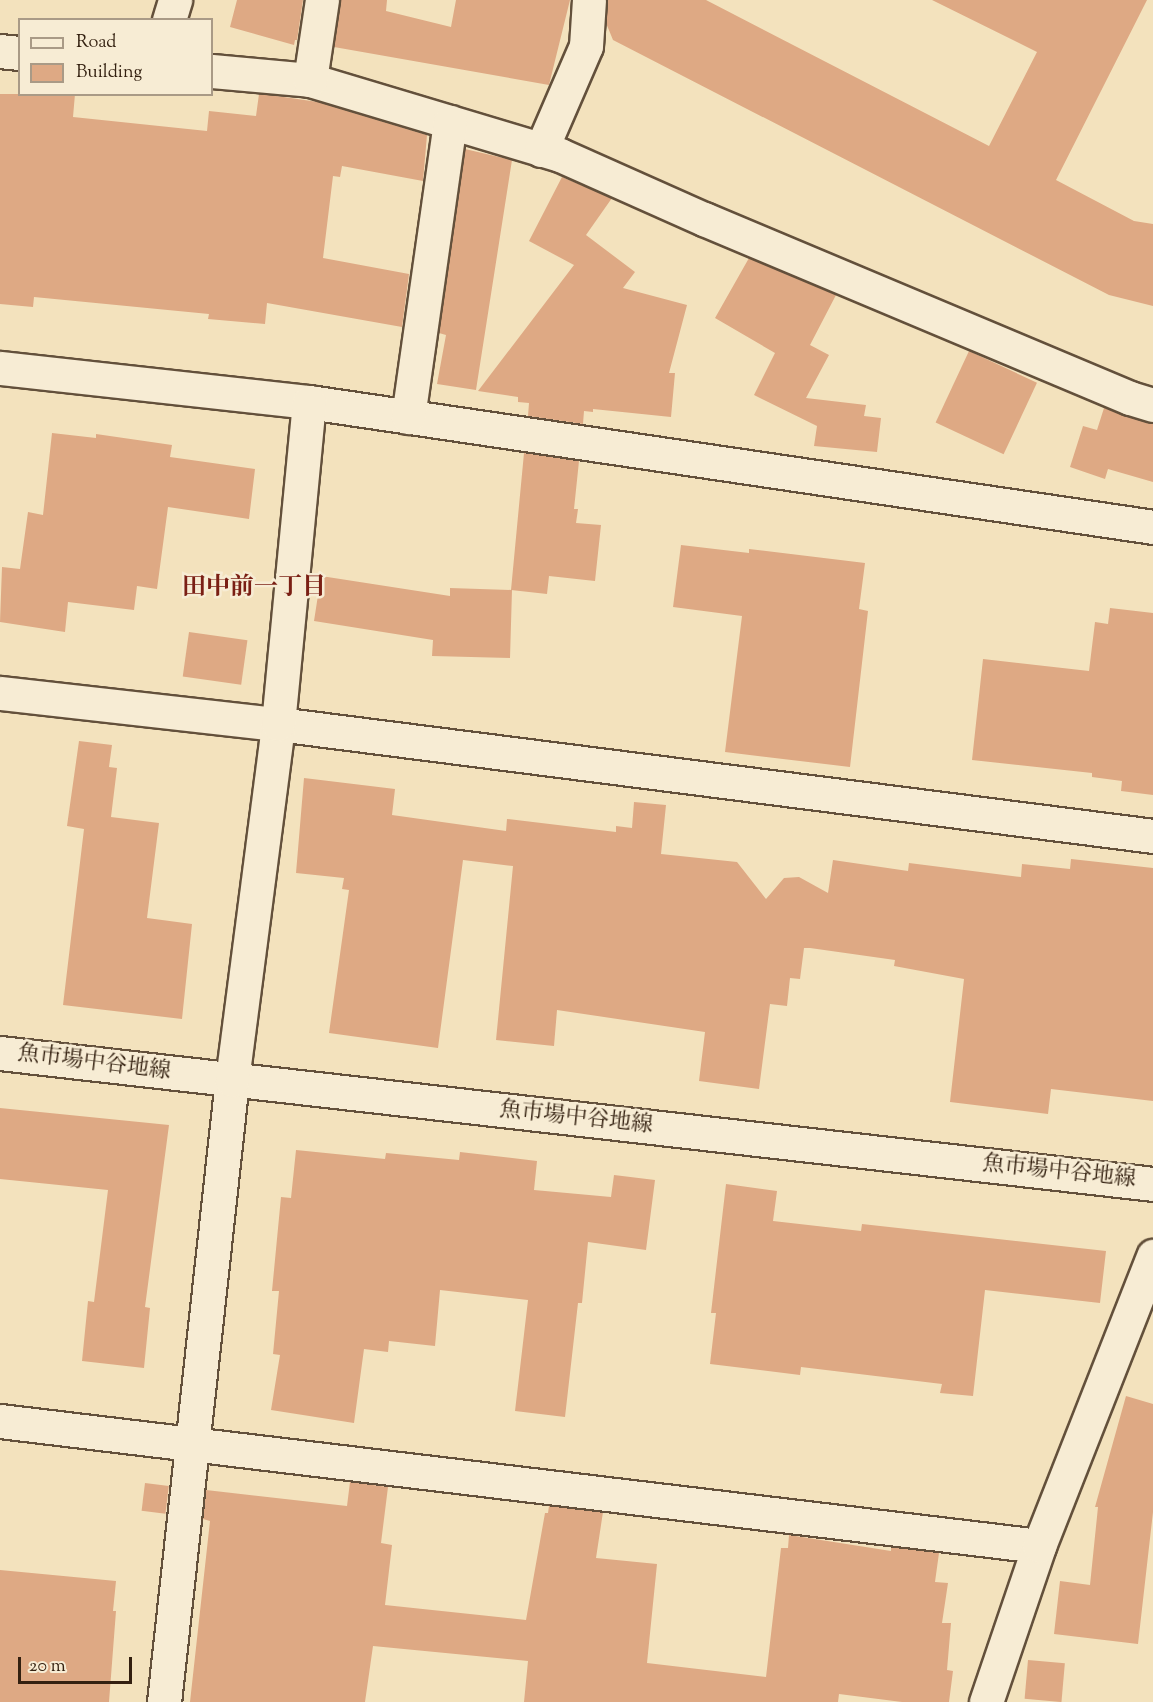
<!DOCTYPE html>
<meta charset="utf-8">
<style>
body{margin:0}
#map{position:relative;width:1153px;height:1702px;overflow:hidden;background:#f3e2bd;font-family:"Sorts Mill Goudy","Noto Serif JP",serif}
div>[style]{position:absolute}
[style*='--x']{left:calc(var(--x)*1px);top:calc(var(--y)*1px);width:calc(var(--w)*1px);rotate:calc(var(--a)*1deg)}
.building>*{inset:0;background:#dea984;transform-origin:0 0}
.roads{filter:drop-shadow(2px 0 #63503b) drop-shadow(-2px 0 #63503b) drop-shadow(0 2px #63503b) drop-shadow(0 -2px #63503b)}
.minor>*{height:33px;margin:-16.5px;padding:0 16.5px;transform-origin:16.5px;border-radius:16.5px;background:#f7ecd4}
span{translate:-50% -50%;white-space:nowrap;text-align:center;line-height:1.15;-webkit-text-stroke:5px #f7ecd4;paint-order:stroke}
.street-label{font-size:22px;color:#332010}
.neighbourhood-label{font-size:24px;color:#7a1f14;font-weight:700}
.legend{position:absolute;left:18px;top:18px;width:195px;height:78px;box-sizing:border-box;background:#f7ecd4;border:2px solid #a99a86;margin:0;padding:8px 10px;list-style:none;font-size:18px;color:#332010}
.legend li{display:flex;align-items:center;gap:12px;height:30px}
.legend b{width:30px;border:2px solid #a99a86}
.scale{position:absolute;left:18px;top:1657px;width:114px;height:27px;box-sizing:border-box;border:3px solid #332010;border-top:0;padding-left:8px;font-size:18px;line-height:21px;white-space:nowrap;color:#332010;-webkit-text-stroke:4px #f7ecd4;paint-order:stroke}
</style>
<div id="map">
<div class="building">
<i style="clip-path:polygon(237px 0,303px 0,297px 40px,295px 40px,294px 45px,230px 27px)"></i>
<i style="clip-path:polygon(340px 0,387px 0,386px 11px,451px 27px,456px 0,570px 0,549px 85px,334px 47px)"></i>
<i style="clip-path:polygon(608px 0,706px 0,989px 146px,1037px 52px,932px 0,1147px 0,1056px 180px,1134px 221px,1153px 224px,1153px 306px,1109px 295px,613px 40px,606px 23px)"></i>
<i style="clip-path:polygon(0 94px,75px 94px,73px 117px,207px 131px,209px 111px,256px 116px,259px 94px,270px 95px,318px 102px,427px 135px,423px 181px,342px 166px,340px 177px,333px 176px,323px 258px,409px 274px,402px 327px,267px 303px,265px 324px,208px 319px,209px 314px,34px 297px,33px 307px,0 304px)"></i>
<i style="clip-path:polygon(465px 149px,512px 160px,476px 390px,437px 384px,446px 335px,439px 333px)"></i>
<i style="clip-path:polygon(562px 177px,612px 198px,586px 235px,635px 272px,623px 288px,687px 305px,669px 373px,675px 373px,671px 417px,593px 409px,593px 412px,584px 411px,583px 424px,528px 416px,529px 403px,518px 402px,518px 397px,478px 391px,574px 265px,529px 241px)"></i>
<i style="clip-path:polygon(749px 258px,836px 295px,810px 345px,829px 355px,806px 398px,866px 405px,864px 416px,881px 418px,877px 452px,814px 446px,817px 426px,754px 395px,775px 353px,715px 318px)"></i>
<i style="left:969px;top:351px;width:75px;height:79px;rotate:25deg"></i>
<i style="clip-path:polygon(1104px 408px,1153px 423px,1153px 482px,1108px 469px,1105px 479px,1070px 467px,1083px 426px,1097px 430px)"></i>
<i style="clip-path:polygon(52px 433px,96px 438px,96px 434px,172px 445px,170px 457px,255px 469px,249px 519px,168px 507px,157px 589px,137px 586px,134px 610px,68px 602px,65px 632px,0 622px,2px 567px,20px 569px,28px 512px,43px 515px)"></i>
<i style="clip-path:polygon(524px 453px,579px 461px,574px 509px,578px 509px,576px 523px,601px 525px,595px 581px,549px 576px,547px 594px,511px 590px)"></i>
<i style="clip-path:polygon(681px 545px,749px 553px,749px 549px,865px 563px,859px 609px,868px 611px,850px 767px,725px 752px,742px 616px,673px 607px)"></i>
<i style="clip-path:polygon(321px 576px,450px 596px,450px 588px,512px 590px,510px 658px,432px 656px,433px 640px,314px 621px)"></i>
<i style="clip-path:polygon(1110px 608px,1153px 613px,1153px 795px,1121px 791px,1122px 781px,1092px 777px,1092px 773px,972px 760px,983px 659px,1089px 671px,1095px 622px,1108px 624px)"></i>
<i style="left:189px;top:632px;width:59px;height:45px;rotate:8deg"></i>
<i style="clip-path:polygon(79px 741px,112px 745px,109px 767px,117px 768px,111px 817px,159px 823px,147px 918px,192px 924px,182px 1019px,63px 1005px,84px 829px,67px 826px)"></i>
<i style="clip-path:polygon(304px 778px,395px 789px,392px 815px,506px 831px,507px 819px,616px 832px,616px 826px,632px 828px,634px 802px,666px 805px,661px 854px,737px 862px,766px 899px,784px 878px,799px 877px,828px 893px,833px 860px,908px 871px,909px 863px,1021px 877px,1022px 864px,1070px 869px,1071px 859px,1153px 868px,1153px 1101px,1051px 1089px,1048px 1114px,950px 1102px,964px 979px,894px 966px,895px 960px,810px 948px,804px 948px,800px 979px,790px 978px,787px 1006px,770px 1004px,759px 1089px,699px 1081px,705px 1032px,557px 1010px,554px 1046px,496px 1040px,513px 866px,463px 860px,438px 1048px,329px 1033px,349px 890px,342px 889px,344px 878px,296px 873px)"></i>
<i style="clip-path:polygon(0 1108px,169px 1125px,145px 1307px,150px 1308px,144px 1368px,82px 1361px,88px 1301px,94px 1302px,108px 1190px,0 1179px)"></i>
<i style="clip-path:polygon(296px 1150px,385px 1159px,386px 1153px,459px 1160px,460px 1152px,537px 1161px,534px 1190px,611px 1197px,614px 1175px,655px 1180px,646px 1250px,588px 1242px,582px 1303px,578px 1303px,565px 1417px,515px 1411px,528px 1300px,440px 1290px,435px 1346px,389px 1341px,388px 1352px,364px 1349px,354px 1423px,271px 1410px,280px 1355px,273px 1354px,279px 1291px,272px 1291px,281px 1197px,291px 1198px)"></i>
<i style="clip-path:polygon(726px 1184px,777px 1191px,773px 1221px,861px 1231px,862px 1224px,1106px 1251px,1100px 1303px,985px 1290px,973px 1396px,940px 1393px,942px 1384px,801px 1367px,800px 1375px,710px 1364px,716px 1313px,711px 1313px)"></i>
<i style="clip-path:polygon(1126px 1396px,1153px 1404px,1153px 1512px,1138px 1644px,1054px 1634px,1060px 1581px,1090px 1585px,1098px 1507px,1095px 1507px)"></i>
<i style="clip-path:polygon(350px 1482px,388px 1487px,381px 1543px,392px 1545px,385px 1605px,526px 1620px,545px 1513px,548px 1513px,549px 1506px,603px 1512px,596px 1558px,657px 1564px,647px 1663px,766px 1677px,781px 1548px,788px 1548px,789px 1535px,891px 1551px,891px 1547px,939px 1553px,935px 1582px,948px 1583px,942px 1623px,951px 1623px,947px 1670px,953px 1671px,949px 1702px,902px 1702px,839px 1694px,838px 1702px,524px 1702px,528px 1661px,373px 1646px,365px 1702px,190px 1702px,210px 1521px,203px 1519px,206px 1490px,347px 1506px)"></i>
<i style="left:145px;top:1483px;width:24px;height:28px;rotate:7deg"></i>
<i style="clip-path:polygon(0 1570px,116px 1581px,113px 1611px,116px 1611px,109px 1702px,0 1702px)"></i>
<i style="left:1028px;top:1660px;width:37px;height:39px;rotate:5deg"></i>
</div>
<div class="roads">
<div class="minor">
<i style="--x:169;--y:20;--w:21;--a:-73"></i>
<i style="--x:0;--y:51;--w:20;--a:6"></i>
<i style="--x:212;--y:71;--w:98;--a:5.2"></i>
<i style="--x:310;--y:80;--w:261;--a:16.7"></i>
<i style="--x:560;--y:155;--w:158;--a:24"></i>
<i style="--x:704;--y:219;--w:462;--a:22.8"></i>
<i style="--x:1130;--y:398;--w:24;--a:17"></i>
<i style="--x:310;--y:80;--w:81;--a:-81.5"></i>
<i style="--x:541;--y:150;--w:113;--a:-66.6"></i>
<i style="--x:586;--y:46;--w:46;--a:-86.3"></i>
<i style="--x:0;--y:368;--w:311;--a:6.3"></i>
<i style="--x:309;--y:402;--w:853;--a:8.42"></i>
<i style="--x:408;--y:417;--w:298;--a:-81.9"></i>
<i style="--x:0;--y:693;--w:280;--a:6.4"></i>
<i style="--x:278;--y:724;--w:882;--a:7.29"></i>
<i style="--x:0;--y:1053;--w:1160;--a:6.48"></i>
<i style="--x:0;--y:1421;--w:1046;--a:6.86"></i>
<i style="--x:164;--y:1702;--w:626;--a:-83.76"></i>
<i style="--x:232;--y:1080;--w:359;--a:-82.6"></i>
<i style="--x:278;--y:724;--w:323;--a:-84.5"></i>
<i style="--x:986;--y:1702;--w:165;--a:-71.2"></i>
<i style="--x:1039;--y:1546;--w:312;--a:-68.5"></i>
</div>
</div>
<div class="street-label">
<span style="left:94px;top:1064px;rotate:7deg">魚市場中谷地線</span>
<span style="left:576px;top:1119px;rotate:6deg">魚市場中谷地線</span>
<span style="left:1059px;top:1173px;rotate:6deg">魚市場中谷地線</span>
</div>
<div class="neighbourhood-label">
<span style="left:254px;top:589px">田中前一丁目</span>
</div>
<ul class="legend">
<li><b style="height:8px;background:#f7ecd4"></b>Road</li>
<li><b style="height:16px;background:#dea984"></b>Building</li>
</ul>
<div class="scale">20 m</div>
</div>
